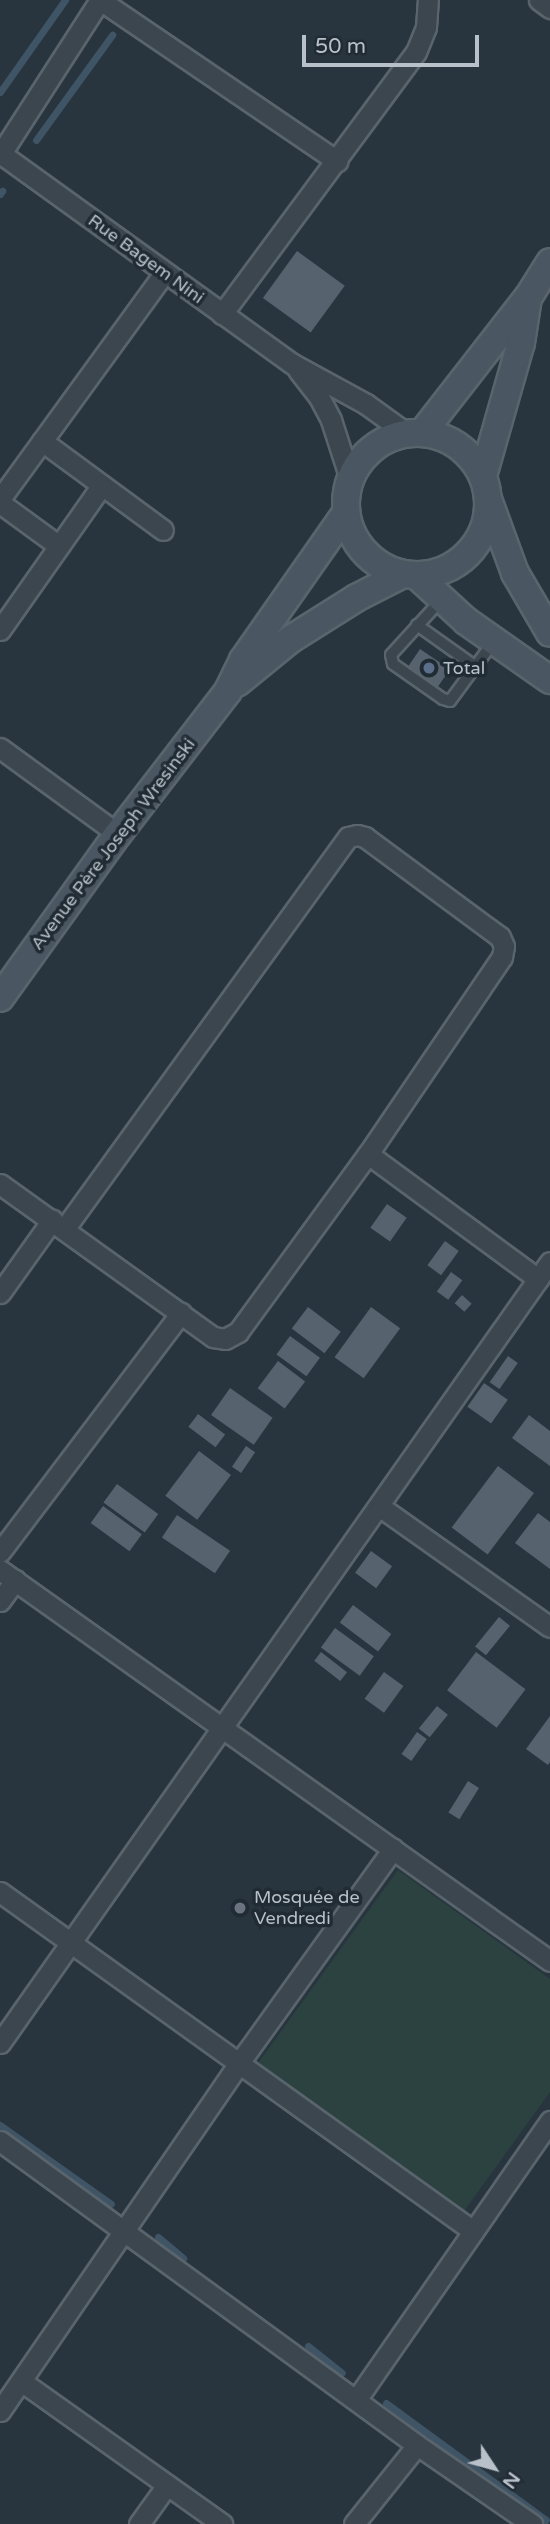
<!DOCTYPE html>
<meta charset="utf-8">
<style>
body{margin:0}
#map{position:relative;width:550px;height:2524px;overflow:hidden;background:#28353f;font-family:"Varela Round",sans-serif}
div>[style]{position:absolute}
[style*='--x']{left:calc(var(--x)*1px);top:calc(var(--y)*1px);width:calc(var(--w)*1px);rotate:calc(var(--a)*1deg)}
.green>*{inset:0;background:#2b4240}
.stream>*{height:7px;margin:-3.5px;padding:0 3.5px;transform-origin:3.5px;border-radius:3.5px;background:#3f5566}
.building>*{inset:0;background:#56636e;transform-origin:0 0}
.roads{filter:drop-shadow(2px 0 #59646c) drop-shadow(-2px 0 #59646c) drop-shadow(0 2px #59646c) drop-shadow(0 -2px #59646c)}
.lane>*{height:10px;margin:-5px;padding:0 5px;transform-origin:5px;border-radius:5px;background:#3c464f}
.street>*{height:19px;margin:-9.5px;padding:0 9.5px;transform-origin:9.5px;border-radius:9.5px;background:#3c464f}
.secondary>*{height:26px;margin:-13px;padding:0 13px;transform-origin:13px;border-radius:13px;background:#4a5661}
.secondary>.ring{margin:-13px;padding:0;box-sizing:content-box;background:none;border:26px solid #4a5661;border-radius:50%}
.dots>*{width:19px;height:19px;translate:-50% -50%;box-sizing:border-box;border:4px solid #202b34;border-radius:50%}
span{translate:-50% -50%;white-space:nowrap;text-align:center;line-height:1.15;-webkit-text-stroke:7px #202b34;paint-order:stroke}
.street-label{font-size:18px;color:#b8c1c9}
.poi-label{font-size:18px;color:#b8c1c9}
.left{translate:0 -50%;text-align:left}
.north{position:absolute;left:459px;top:2433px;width:70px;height:70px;-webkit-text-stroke:5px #202b34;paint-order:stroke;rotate:126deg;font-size:19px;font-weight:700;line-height:28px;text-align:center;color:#b8c1c9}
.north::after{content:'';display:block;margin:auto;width:24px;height:32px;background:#b8c1c9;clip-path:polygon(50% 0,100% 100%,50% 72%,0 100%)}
.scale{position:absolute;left:302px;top:35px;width:177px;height:32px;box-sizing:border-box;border:4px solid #b8c1c9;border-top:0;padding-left:9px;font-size:21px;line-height:24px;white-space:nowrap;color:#b8c1c9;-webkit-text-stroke:5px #202b34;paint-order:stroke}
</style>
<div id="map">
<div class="green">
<i style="clip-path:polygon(398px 1870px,550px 1979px,550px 2092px,459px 2218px,253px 2070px)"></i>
</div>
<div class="stream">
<i style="--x:0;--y:92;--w:113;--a:-54.8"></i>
<i style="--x:36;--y:140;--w:130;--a:-54.1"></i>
<i style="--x:0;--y:194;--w:4;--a:-56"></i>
<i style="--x:0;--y:2125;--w:136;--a:35.4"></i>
<i style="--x:158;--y:2237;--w:33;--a:40"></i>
<i style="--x:308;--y:2346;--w:43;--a:38.5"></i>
<i style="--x:386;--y:2403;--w:198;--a:36.2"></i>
</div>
<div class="building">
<i style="left:297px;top:251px;width:59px;height:58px;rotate:36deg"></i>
<i style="left:420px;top:649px;width:36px;height:22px;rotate:34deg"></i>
<i style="left:387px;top:1204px;width:24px;height:29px;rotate:35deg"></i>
<i style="left:445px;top:1241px;width:17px;height:30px;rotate:36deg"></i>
<i style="left:451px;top:1272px;width:14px;height:24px;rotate:36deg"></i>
<i style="left:462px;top:1295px;width:13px;height:11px;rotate:42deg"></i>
<i style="left:308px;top:1307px;width:41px;height:27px;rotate:37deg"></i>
<i style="left:371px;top:1307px;width:36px;height:62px;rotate:36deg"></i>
<i style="left:290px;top:1336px;width:37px;height:23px;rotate:36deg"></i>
<i style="left:508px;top:1356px;width:12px;height:32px;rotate:35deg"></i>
<i style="left:278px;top:1361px;width:34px;height:34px;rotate:37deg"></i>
<i style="left:484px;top:1383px;width:29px;height:29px;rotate:35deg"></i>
<i style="left:230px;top:1388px;width:52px;height:33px;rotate:35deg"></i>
<i style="left:198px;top:1414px;width:34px;height:16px;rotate:37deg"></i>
<i style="clip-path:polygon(529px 1415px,550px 1431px,550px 1466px,512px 1438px)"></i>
<i style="left:246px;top:1446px;width:11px;height:25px;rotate:34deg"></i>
<i style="left:199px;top:1451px;width:40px;height:56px;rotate:37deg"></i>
<i style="left:498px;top:1466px;width:45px;height:77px;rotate:37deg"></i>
<i style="left:117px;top:1484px;width:51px;height:23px;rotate:36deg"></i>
<i style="left:103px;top:1506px;width:48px;height:21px;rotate:36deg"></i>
<i style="clip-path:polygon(538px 1513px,550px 1522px,550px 1569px,515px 1543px)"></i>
<i style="left:177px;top:1515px;width:64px;height:27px;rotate:34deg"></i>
<i style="left:371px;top:1551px;width:26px;height:27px;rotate:36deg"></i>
<i style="left:353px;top:1605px;width:48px;height:22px;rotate:37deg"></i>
<i style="left:499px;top:1617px;width:14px;height:38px;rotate:39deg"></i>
<i style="left:335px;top:1628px;width:48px;height:24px;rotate:36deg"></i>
<i style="left:321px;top:1652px;width:33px;height:11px;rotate:38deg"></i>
<i style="left:476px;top:1652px;width:62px;height:48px;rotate:37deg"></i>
<i style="left:384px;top:1672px;width:24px;height:33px;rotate:36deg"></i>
<i style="left:437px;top:1706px;width:14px;height:29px;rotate:39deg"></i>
<i style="clip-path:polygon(550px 1716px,550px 1762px,548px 1765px,526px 1749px)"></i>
<i style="left:417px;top:1732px;width:12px;height:27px;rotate:35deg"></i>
<i style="left:468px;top:1781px;width:13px;height:37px;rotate:32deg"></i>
</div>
<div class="roads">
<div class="lane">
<i style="--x:441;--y:600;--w:74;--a:132.3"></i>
<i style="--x:391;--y:655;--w:9;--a:77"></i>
<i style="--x:393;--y:664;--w:61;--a:35"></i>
<i style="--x:443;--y:699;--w:7;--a:16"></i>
<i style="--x:450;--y:701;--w:74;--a:-53.7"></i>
<i style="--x:417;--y:625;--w:72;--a:35.4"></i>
</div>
<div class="street">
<i style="--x:100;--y:0;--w:287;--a:34.2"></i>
<i style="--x:539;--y:0;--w:14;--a:36"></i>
<i style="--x:0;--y:153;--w:361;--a:35.8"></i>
<i style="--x:293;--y:364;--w:83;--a:28.7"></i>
<i style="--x:366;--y:404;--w:49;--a:35.9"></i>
<i style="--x:0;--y:155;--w:184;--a:-57.2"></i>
<i style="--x:222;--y:314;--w:326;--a:-53.5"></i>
<i style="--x:416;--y:52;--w:27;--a:-68"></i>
<i style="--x:426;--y:27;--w:27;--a:-86"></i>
<i style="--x:298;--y:370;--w:34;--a:52"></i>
<i style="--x:319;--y:397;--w:26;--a:62"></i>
<i style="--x:331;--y:420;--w:62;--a:72.1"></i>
<i style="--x:42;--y:441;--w:150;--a:36.3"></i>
<i style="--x:0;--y:499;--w:279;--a:-54"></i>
<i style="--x:0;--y:503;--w:73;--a:36.1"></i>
<i style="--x:0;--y:630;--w:177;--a:-54.9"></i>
<i style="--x:0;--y:748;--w:146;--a:36.1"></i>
<i style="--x:368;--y:1154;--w:211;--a:36.3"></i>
<i style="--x:0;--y:1184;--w:262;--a:35.7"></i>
<i style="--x:213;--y:1337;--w:12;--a:9"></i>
<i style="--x:225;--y:1339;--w:15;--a:-28"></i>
<i style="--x:238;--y:1332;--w:220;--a:-53.9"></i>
<i style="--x:368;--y:1154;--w:238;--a:-55.8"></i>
<i style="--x:502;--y:957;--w:11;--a:-80"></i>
<i style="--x:504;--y:946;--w:10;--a:-114"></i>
<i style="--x:500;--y:937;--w:168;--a:-143.5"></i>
<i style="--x:365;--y:837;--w:8;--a:-166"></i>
<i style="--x:357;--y:835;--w:9;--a:167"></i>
<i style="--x:348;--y:837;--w:484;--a:125.9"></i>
<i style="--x:0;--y:1293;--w:90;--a:-54.5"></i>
<i style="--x:379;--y:1506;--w:209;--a:35.3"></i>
<i style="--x:0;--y:1552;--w:300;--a:-52.9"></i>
<i style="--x:0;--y:1570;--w:675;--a:35.41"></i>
<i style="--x:0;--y:1601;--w:26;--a:-54"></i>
<i style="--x:0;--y:1892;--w:582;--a:35.63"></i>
<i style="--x:0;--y:2043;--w:955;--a:-54.85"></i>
<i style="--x:0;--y:2141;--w:516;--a:36.09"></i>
<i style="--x:417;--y:2445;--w:140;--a:34.5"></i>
<i style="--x:21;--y:2381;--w:247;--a:35.4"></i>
<i style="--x:356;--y:2400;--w:340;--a:-55.2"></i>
<i style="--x:0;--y:2411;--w:422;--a:-55.5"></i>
<i style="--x:239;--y:2063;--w:264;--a:-54.3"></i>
<i style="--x:139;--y:2524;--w:48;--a:-54.3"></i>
<i style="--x:354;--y:2524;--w:101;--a:-51.4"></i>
</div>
<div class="secondary">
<i style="--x:423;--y:432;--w:172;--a:-52.1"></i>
<i style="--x:529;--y:296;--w:40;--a:-58"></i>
<i class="ring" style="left:346px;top:433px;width:116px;height:116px"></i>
<i style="--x:483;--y:476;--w:138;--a:-74.1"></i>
<i style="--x:521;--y:343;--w:46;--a:-81.2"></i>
<i style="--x:489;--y:502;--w:76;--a:69.9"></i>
<i style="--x:515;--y:573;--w:69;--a:59.7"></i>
<i style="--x:416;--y:575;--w:68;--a:42.6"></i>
<i style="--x:466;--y:621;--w:103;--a:35.1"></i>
<i style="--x:237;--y:683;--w:70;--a:-39.2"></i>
<i style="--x:291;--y:639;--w:77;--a:-32.2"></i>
<i style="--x:356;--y:598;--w:53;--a:-27.1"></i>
<i style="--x:0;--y:998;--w:202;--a:-54.3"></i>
<i style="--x:118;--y:834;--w:180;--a:-52.4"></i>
<i style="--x:228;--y:691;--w:34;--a:-64"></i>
<i style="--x:243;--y:660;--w:179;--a:-55"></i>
</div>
</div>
<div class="dots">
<i style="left:429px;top:668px;background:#5c6f8a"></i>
<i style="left:240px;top:1908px;background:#6b7280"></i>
</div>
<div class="street-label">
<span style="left:146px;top:259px;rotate:36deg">Rue Bagem Nini</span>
<span style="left:113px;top:844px;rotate:-53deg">Avenue Père Joseph Wresinski</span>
</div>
<div class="poi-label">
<span class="left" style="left:443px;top:668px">Total</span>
<span class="left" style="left:254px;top:1908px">Mosquée de<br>Vendredi</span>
</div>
<div class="north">N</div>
<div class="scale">50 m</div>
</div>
